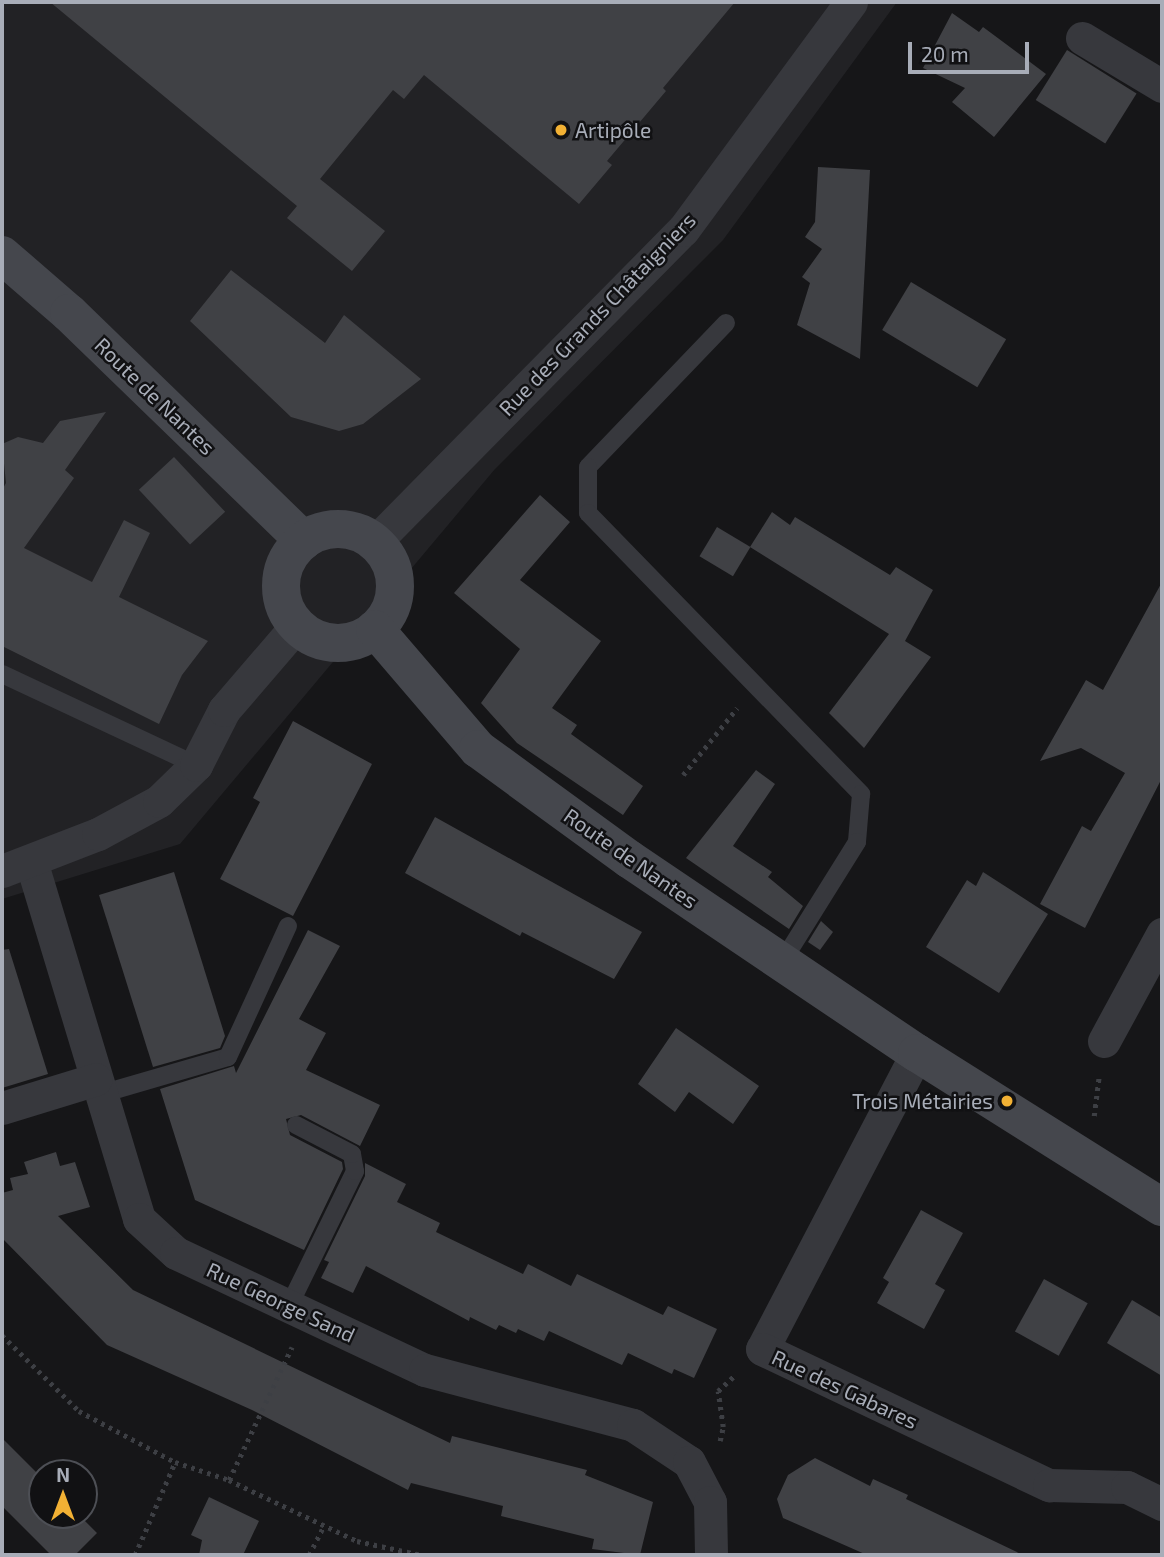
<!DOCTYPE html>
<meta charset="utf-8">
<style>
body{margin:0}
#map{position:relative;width:1164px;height:1557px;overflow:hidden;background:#161618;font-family:"Exo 2",sans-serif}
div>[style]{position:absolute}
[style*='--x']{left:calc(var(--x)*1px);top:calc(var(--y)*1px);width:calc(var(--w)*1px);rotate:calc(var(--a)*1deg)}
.built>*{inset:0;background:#222225}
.building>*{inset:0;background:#404145;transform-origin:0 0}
.path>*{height:4.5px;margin-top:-2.25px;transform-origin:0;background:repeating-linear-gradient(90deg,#3d3f44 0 3.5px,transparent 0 8.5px)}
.lane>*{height:18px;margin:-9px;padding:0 9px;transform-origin:9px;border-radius:9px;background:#37383d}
.street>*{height:33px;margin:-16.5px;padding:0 16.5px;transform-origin:16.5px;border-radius:16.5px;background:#37383d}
.secondary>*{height:38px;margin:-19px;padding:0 19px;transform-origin:19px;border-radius:19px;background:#45474d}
.secondary>.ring{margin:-19px;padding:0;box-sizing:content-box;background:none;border:38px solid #45474d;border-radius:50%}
.dots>*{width:19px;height:19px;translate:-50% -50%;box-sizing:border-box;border:4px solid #111113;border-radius:50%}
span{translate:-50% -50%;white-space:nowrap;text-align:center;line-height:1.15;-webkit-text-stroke:5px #111113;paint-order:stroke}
.poi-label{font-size:21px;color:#a8adb8}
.left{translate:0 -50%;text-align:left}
.right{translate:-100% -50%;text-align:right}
.street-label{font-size:21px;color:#a8adb8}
.frame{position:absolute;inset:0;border:4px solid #a8adb8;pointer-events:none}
.north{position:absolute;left:28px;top:1459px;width:70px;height:70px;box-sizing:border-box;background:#111113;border:2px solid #4d4f55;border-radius:50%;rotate:0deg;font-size:19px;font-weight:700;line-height:28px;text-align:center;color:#a8adb8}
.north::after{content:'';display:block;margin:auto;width:24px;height:32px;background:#f2b134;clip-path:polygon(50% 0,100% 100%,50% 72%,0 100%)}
.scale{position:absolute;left:908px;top:42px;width:121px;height:32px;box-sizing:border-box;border:4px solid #a8adb8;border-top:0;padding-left:9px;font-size:21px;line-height:24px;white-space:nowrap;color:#a8adb8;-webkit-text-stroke:5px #111113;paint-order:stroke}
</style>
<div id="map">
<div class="built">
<i style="clip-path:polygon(2px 2px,897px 2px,723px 240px,495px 469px,180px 844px,2px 899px)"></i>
</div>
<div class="building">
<i style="clip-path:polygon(50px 2px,735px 2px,663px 88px,666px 91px,607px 161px,612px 165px,579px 204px,424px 75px,404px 99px,393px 90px,320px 179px,385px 231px,352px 271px,287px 218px,297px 206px)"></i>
<i style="clip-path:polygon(952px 13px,979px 32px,983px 27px,1046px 74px,994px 137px,952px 102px,965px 88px,923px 68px)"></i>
<i style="left:1067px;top:50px;width:82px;height:59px;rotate:32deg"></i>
<i style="clip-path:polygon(818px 167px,870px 170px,860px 359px,797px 325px,810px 283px,802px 277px,822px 249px,805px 237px,815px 222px)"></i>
<i style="clip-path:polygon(231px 270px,325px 343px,344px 315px,421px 379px,363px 424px,339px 431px,291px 417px,190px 321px)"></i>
<i style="left:911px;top:282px;width:111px;height:56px;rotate:31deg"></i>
<i style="clip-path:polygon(106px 412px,65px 470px,74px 478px,24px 548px,92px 582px,124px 520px,150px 533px,119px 597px,208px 641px,182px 675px,159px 724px,2px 646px,2px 490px,6px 483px,2px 444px,18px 437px,43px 443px,60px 421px)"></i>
<i style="left:174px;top:457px;width:75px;height:48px;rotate:47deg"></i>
<i style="clip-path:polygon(540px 495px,570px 522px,520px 580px,601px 641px,552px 708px,577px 725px,571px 734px,643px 786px,623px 815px,517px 743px,481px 703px,520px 649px,454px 593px)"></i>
<i style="clip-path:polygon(772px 512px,790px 525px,795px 517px,890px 575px,896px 567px,933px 590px,905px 641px,931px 657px,864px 748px,829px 713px,889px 634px,750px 547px)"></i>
<i style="left:717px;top:527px;width:39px;height:34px;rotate:31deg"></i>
<i style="clip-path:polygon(1162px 582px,1162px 778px,1085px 928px,1040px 904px,1082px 826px,1091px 831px,1125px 773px,1081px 748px,1040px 761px,1086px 680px,1103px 690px)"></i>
<i style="clip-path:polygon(293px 721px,372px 764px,293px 916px,220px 879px,260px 802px,253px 798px)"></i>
<i style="clip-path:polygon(756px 770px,775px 784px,733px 846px,772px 872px,768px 877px,803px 906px,789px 929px,686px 858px)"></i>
<i style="clip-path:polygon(435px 817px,642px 932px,614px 979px,522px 932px,520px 936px,405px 873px)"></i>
<i style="clip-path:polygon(174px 872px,225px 1036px,220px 1048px,153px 1067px,99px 895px)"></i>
<i style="clip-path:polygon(983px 872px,1048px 914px,999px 993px,926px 947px,967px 880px,976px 886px)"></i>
<i style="clip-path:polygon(821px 921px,833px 932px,820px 950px,808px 942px)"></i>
<i style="clip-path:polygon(308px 930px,340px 946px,299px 1019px,326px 1033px,306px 1070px,380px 1105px,360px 1146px,301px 1115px,286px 1119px,290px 1135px,342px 1162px,343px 1169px,304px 1250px,195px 1200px,160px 1089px,234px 1066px,236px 1073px)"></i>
<i style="clip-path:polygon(9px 949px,48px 1074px,2px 1088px,2px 950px)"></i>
<i style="clip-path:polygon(676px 1028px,759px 1086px,733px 1124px,689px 1092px,675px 1112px,638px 1084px)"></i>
<i style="clip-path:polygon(56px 1152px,60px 1166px,75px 1162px,90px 1207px,58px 1216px,133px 1290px,450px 1443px,452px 1436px,587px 1470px,585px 1475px,653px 1502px,640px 1555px,592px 1549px,594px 1539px,501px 1516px,503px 1506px,411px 1483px,408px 1490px,252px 1410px,107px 1345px,2px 1238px,2px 1193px,13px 1190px,10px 1178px,28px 1174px,24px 1162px)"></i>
<i style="clip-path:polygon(365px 1163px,406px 1184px,397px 1202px,440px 1223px,436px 1232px,523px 1274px,528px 1264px,571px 1286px,577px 1274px,663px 1315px,668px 1306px,717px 1329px,694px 1378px,674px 1369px,672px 1374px,628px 1353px,622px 1365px,549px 1331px,544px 1341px,518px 1329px,516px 1333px,499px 1325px,496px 1330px,470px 1317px,469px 1321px,366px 1266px,353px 1293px,321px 1278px,329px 1262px,324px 1260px,365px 1176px)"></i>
<i style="clip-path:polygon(921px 1210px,963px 1233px,935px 1284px,945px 1290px,924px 1329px,877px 1303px,889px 1282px,883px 1278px)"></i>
<i style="left:1044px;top:1279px;width:50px;height:60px;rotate:29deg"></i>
<i style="clip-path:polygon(1132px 1300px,1162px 1318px,1162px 1376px,1107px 1343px)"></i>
<i style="clip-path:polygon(2px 1438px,42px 1478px,42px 1515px,79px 1515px,97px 1533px,75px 1555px,51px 1555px,2px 1506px)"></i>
<i style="clip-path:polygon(815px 1458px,870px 1486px,873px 1479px,908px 1495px,906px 1499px,1023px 1555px,867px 1555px,783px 1518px,777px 1499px,788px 1475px)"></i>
<i style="clip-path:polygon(209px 1497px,259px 1521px,243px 1555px,199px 1555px,202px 1540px,191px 1535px)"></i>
</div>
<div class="path">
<i style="--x:683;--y:775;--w:86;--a:-51.1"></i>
<i style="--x:1094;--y:1116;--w:40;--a:-82.9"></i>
<i style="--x:2;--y:1335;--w:108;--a:44.6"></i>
<i style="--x:79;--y:1411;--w:109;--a:28"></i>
<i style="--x:175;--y:1462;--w:57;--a:18.4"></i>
<i style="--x:229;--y:1480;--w:142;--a:25.5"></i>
<i style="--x:357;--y:1541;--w:66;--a:12.3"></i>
<i style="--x:720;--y:1441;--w:14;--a:-78"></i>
<i style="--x:723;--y:1427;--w:36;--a:-98"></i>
<i style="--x:718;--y:1391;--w:25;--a:-43"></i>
<i style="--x:229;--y:1480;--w:147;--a:-64.7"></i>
<i style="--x:135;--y:1555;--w:101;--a:-66.7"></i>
<i style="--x:309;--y:1555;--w:33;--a:-63"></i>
</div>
<div class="lane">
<i style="--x:726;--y:323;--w:199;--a:133.8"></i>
<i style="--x:588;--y:467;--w:46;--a:90"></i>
<i style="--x:588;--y:513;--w:392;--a:45.8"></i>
<i style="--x:861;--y:794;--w:48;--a:94.8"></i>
<i style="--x:857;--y:842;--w:142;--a:122"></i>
<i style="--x:2;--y:674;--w:214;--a:25.1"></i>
<i style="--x:101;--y:1094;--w:132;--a:-16.2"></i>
<i style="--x:228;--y:1057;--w:144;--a:-65.4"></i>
<i style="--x:289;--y:1306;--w:150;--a:-63.9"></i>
<i style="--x:355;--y:1171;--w:17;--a:-100"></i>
<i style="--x:352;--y:1154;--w:63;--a:-152.6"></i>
</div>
<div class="street">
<i style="--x:1082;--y:38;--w:93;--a:31"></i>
<i style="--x:374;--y:543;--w:440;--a:-45.4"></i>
<i style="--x:683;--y:230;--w:283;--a:-53.6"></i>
<i style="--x:31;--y:861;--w:374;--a:73.2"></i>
<i style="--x:139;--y:1219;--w:50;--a:42.6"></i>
<i style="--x:176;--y:1253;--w:275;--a:25.2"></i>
<i style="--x:425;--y:1370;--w:215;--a:14.8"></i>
<i style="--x:633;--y:1425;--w:67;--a:33.5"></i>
<i style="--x:689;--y:1462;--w:45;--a:62.3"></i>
<i style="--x:710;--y:1502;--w:53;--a:88.9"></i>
<i style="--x:2;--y:871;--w:103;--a:-21.1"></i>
<i style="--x:98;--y:834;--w:69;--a:-28.4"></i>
<i style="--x:159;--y:801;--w:52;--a:-44.2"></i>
<i style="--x:196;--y:765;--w:62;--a:-63"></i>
<i style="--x:224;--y:710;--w:112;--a:-49.3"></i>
<i style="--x:1104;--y:1041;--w:122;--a:-61.5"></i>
<i style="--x:917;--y:1053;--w:334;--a:117.6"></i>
<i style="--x:762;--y:1349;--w:318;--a:25.4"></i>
<i style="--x:1049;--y:1485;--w:78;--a:1.5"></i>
<i style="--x:1127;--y:1487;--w:39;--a:26"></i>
<i style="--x:2;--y:1108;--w:98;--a:-17.1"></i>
</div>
<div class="secondary">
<i style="--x:2;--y:255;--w:89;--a:40.9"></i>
<i style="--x:69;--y:313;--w:327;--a:44.1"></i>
<i class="ring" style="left:281px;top:529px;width:76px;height:76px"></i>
<i style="--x:375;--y:629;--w:158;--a:49.4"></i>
<i style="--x:478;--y:749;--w:187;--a:36.1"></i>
<i style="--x:629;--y:859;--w:347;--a:34"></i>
<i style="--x:917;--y:1053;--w:289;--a:32.2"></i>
</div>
<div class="dots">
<i style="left:561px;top:130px;background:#f2b134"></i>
<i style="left:1007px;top:1101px;background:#f2b134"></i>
</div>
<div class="poi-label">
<span class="left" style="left:575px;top:130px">Artipôle</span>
<span class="right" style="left:993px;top:1101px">Trois Métairies</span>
</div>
<div class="street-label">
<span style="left:597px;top:314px;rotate:-46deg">Rue des Grands Châtaigniers</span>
<span style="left:155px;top:396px;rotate:44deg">Route de Nantes</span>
<span style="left:631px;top:858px;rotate:35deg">Route de Nantes</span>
<span style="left:281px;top:1302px;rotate:25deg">Rue George Sand</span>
<span style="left:845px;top:1389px;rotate:25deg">Rue des Gabares</span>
</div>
<div class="frame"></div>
<div class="north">N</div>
<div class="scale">20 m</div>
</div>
